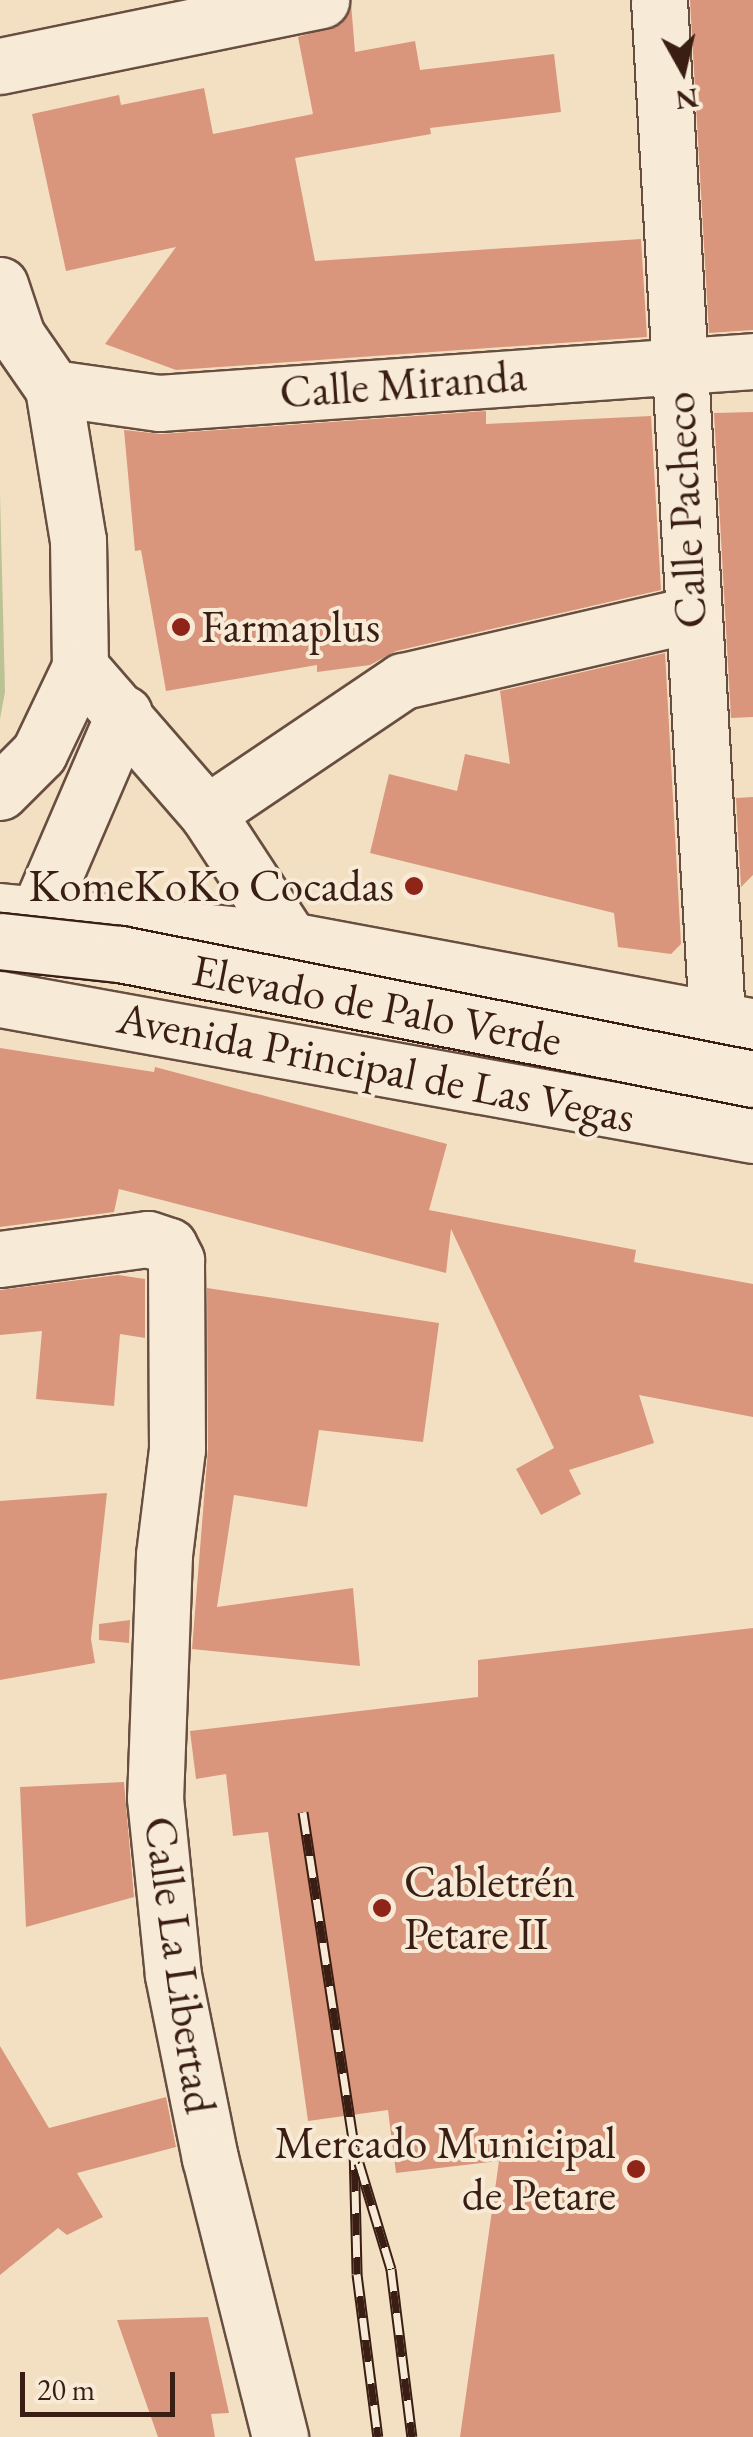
<!DOCTYPE html>
<meta charset="utf-8">
<style>
body{margin:0}
#map{position:relative;width:753px;height:2437px;overflow:hidden;background:#f3e0c2;font-family:"EB Garamond",serif}
div>[style]{position:absolute}
[style*='--x']{left:calc(var(--x)*1px);top:calc(var(--y)*1px);width:calc(var(--w)*1px);rotate:calc(var(--a)*1deg)}
.green>*{inset:0;background:#bbc293}
.building>*{inset:0;background:#da967c}
.roads{filter:drop-shadow(2px 0 #684e40) drop-shadow(-2px 0 #684e40) drop-shadow(0 2px #684e40) drop-shadow(0 -2px #684e40)}
.street>*{height:55px;margin:-27.5px;padding:0 27.5px;transform-origin:27.5px;border-radius:27.5px;background:#f7ebd7}
.secondary>*{height:55px;margin:-27.5px;padding:0 27.5px;transform-origin:27.5px;border-radius:27.5px;background:#f7ebd7}
.rail>*{height:11px;margin-top:-5.5px;transform-origin:0;background:repeating-linear-gradient(90deg,#f7ebd7 0 22px,#3a1e14 0 44px);box-sizing:border-box;border-block:2px solid #3a1e14}
.bridges{filter:drop-shadow(2px 0 #3a1e14) drop-shadow(-2px 0 #3a1e14) drop-shadow(0 2px #3a1e14) drop-shadow(0 -2px #3a1e14)}
.secondary-bridge>*{height:55px;margin:-27.5px;padding:0 27.5px;transform-origin:27.5px;border-radius:27.5px;background:#f7ebd7}
.dots>*{width:28px;height:28px;translate:-50% -50%;box-sizing:border-box;border:5px solid #f7ebd7;border-radius:50%}
span{translate:-50% -50%;white-space:nowrap;text-align:center;line-height:1.15;-webkit-text-stroke:8px #f7ebd7;paint-order:stroke}
.street-label{font-size:45px;color:#3a1e14}
.poi-label{font-size:45px;color:#3a1e14}
.left{translate:0 -50%;text-align:left}
.right{translate:-100% -50%;text-align:right}
.north{position:absolute;left:633px;top:20px;width:100px;height:100px;-webkit-text-stroke:8px #f7ebd7;paint-order:stroke;rotate:172deg;font-size:28px;font-weight:700;line-height:40px;text-align:center;color:#3a1e14}
.north::after{content:'';display:block;margin:auto;width:35px;height:45px;background:#3a1e14;clip-path:polygon(50% 0,100% 100%,50% 72%,0 100%)}
.scale{position:absolute;left:20px;top:2372px;width:155px;height:45px;box-sizing:border-box;border:5px solid #3a1e14;border-top:0;padding-left:12px;font-size:30px;line-height:35px;white-space:nowrap;color:#3a1e14;-webkit-text-stroke:8px #f7ebd7;paint-order:stroke}
</style>
<div id="map">
<div class="green">
<i style="clip-path:polygon(0 493px,5px 692px,0 719px)"></i>
</div>
<div class="building">
<i style="clip-path:polygon(690px 0,753px 0,753px 330px,709px 333px)"></i>
<i style="clip-path:polygon(351px 3px,355px 52px,415px 41px,420px 70px,554px 54px,561px 112px,430px 128px,431px 134px,295px 158px,315px 261px,641px 239px,647px 337px,176px 370px,105px 344px,176px 247px,66px 271px,32px 114px,119px 95px,121px 105px,204px 88px,213px 134px,313px 114px,298px 37px,341px 24px)"></i>
<i style="clip-path:polygon(486px 411px,486px 424px,651px 416px,661px 590px,396px 651px,370px 665px,317px 672px,317px 665px,166px 691px,141px 550px,135px 551px,124px 430px,161px 434px)"></i>
<i style="clip-path:polygon(753px 412px,753px 717px,731px 718px,714px 413px)"></i>
<i style="clip-path:polygon(665px 653px,681px 944px,671px 954px,618px 947px,614px 913px,370px 853px,389px 774px,457px 791px,465px 754px,510px 764px,500px 691px)"></i>
<i style="clip-path:polygon(753px 797px,753px 875px,741px 887px,736px 798px)"></i>
<i style="clip-path:polygon(0 1048px,154px 1072px,155px 1067px,447px 1144px,429px 1210px,636px 1250px,634px 1262px,753px 1284px,753px 1417px,639px 1395px,654px 1443px,569px 1470px,581px 1494px,541px 1515px,516px 1469px,554px 1448px,451px 1229px,446px 1273px,119px 1189px,114px 1212px,0 1227px)"></i>
<i style="clip-path:polygon(118px 1275px,145px 1279px,145px 1338px,120px 1334px,114px 1406px,36px 1399px,42px 1331px,0 1335px,0 1290px)"></i>
<i style="clip-path:polygon(207px 1288px,439px 1323px,423px 1442px,319px 1430px,307px 1507px,234px 1495px,217px 1607px,353px 1588px,360px 1666px,192px 1649px,208px 1449px)"></i>
<i style="clip-path:polygon(107px 1493px,91px 1639px,95px 1663px,0 1680px,0 1501px)"></i>
<i style="clip-path:polygon(130px 1620px,129px 1643px,99px 1640px,99px 1624px)"></i>
<i style="clip-path:polygon(753px 1628px,753px 2437px,460px 2437px,499px 2161px,396px 2173px,388px 2110px,308px 2121px,268px 1832px,233px 1836px,226px 1774px,196px 1779px,190px 1731px,478px 1697px,478px 1660px)"></i>
<i style="clip-path:polygon(124px 1782px,134px 1897px,26px 1927px,20px 1787px)"></i>
<i style="clip-path:polygon(0 2046px,49px 2128px,166px 2097px,176px 2147px,77px 2173px,103px 2217px,67px 2235px,58px 2228px,0 2275px)"></i>
<i style="clip-path:polygon(208px 2317px,229px 2413px,211px 2414px,215px 2437px,158px 2437px,117px 2320px)"></i>
</div>
<div class="roads">
<div class="street">
<i style="--x:659;--y:0;--w:1021;--a:86.74"></i>
<i style="--x:0;--y:66;--w:328;--a:-11.6"></i>
<i style="--x:53;--y:388;--w:107;--a:8.1"></i>
<i style="--x:159;--y:403;--w:595;--a:-4.04"></i>
<i style="--x:207;--y:813;--w:236;--a:-34"></i>
<i style="--x:403;--y:681;--w:294;--a:-13"></i>
<i style="--x:0;--y:1259;--w:149;--a:-7.7"></i>
<i style="--x:148;--y:1239;--w:22;--a:18"></i>
<i style="--x:169;--y:1246;--w:16;--a:63"></i>
<i style="--x:176;--y:1260;--w:189;--a:89.7"></i>
<i style="--x:177;--y:1449;--w:107;--a:97"></i>
<i style="--x:164;--y:1555;--w:243;--a:92.1"></i>
<i style="--x:155;--y:1798;--w:178;--a:84.2"></i>
<i style="--x:173;--y:1975;--w:187;--a:78.6"></i>
<i style="--x:210;--y:2158;--w:288;--a:75.9"></i>
</div>
<div class="secondary">
<i style="--x:0;--y:285;--w:54;--a:71.6"></i>
<i style="--x:17;--y:336;--w:63;--a:55.3"></i>
<i style="--x:53;--y:388;--w:154;--a:80.7"></i>
<i style="--x:78;--y:540;--w:127;--a:89.1"></i>
<i style="--x:80;--y:667;--w:95;--a:115.5"></i>
<i style="--x:39;--y:753;--w:55;--a:135"></i>
<i style="--x:80;--y:667;--w:194;--a:49"></i>
<i style="--x:207;--y:813;--w:152;--a:56.8"></i>
<i style="--x:0;--y:911;--w:291;--a:5.7"></i>
<i style="--x:290;--y:940;--w:471;--a:10.6"></i>
<i style="--x:32;--y:947;--w:37;--a:-79"></i>
<i style="--x:39;--y:911;--w:215;--a:-66.7"></i>
<i style="--x:0;--y:999;--w:765;--a:10.24"></i>
</div>
</div>
<div class="rail">
<i style="--x:303;--y:1812;--w:339;--a:81.3"></i>
<i style="--x:354;--y:2147;--w:127;--a:88.6"></i>
<i style="--x:357;--y:2274;--w:164;--a:82.7"></i>
<i style="--x:359;--y:2163;--w:111;--a:73.2"></i>
<i style="--x:391;--y:2269;--w:169;--a:82.9"></i>
</div>
<div class="bridges">
<div class="secondary-bridge">
<i style="--x:0;--y:941;--w:121;--a:6.2"></i>
<i style="--x:120;--y:954;--w:645;--a:11.17"></i>
</div>
</div>
<div class="dots">
<i style="left:181px;top:627px;background:#8f2418"></i>
<i style="left:414px;top:886px;background:#8f2418"></i>
<i style="left:382px;top:1908px;background:#8f2418"></i>
<i style="left:636px;top:2169px;background:#8f2418"></i>
</div>
<div class="street-label">
<span style="left:403px;top:384px;rotate:-4deg">Calle Miranda</span>
<span style="left:685px;top:510px;rotate:-93deg">Calle Pacheco</span>
<span style="left:377px;top:1005px;rotate:11deg">Elevado de Palo Verde</span>
<span style="left:376px;top:1067px;rotate:11deg">Avenida Principal de Las Vegas</span>
<span style="left:180px;top:1965px;rotate:82deg">Calle La Libertad</span>
</div>
<div class="poi-label">
<span class="left" style="left:201px;top:627px">Farmaplus</span>
<span class="right" style="left:394px;top:886px">KomeKoKo Cocadas</span>
<span class="left" style="left:404px;top:1908px">Cabletrén<br>Petare II</span>
<span class="right" style="left:616px;top:2169px">Mercado Municipal<br>de Petare</span>
</div>
<div class="north">N</div>
<div class="scale">20 m</div>
</div>
